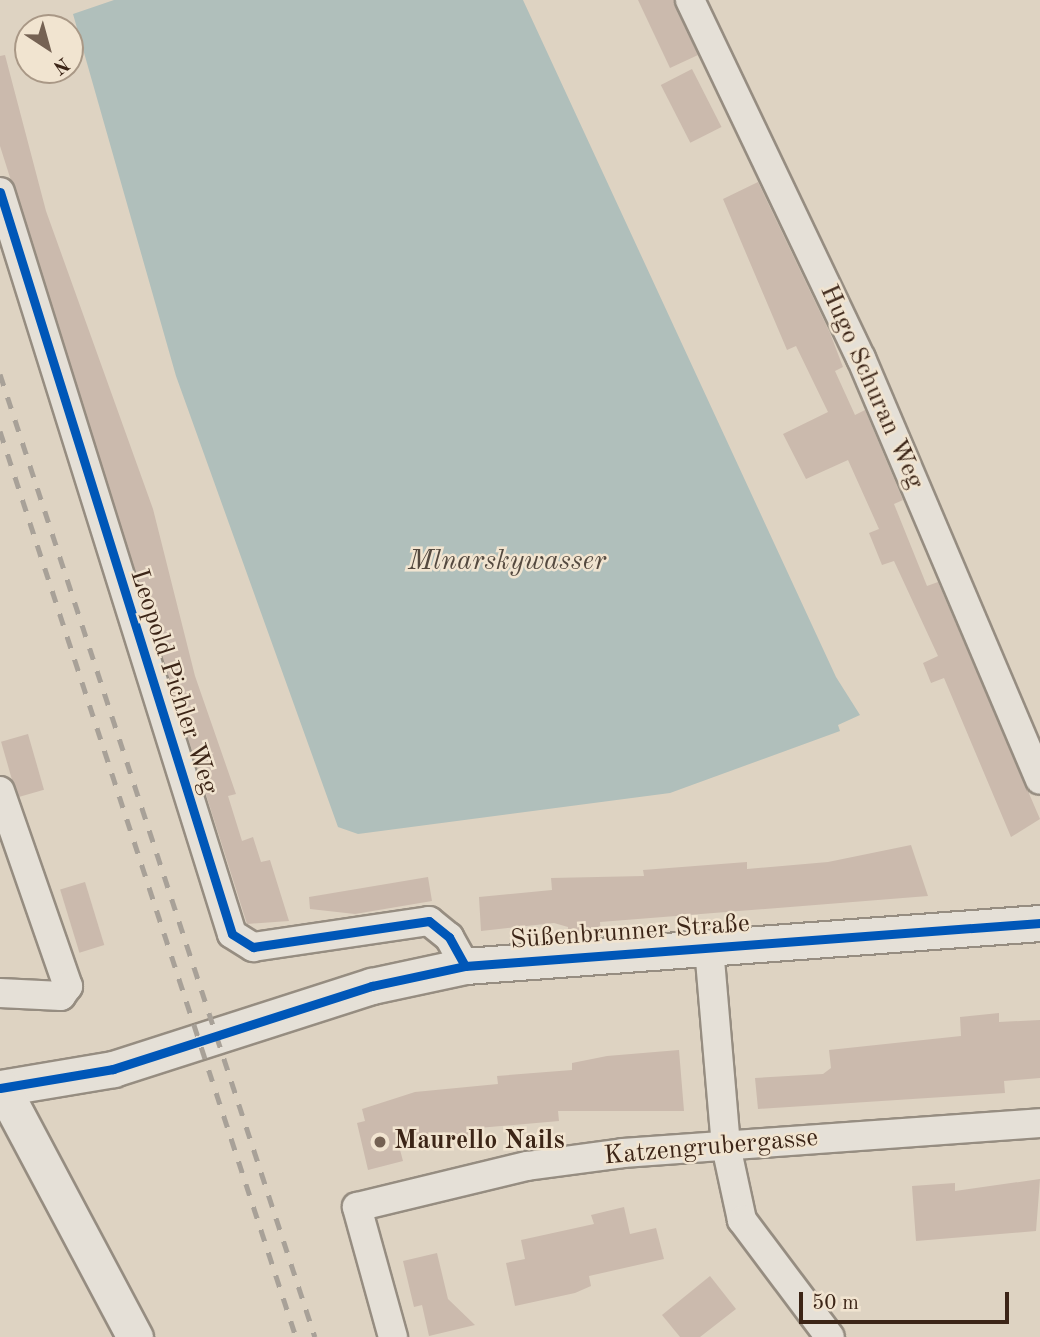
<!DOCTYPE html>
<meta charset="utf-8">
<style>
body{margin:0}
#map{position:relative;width:1040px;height:1337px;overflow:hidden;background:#ded3c2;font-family:"Old Standard TT",serif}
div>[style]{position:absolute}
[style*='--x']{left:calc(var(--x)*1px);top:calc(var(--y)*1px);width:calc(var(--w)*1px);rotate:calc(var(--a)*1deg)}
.water>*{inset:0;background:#b0bfbb}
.building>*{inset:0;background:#cbbaad;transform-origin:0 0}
.roads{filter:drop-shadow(2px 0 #968d81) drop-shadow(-2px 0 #968d81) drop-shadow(0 2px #968d81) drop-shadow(0 -2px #968d81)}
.minor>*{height:28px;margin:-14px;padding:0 14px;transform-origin:14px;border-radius:14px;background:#e5e0d7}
.tertiary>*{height:35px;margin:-17.5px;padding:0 17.5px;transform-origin:17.5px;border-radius:17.5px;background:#e5e0d7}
.rail>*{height:5px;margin-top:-2.5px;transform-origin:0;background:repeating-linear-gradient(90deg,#a8a198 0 12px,transparent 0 24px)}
.cycleway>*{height:9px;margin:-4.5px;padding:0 4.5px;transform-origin:4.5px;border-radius:4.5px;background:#0057b8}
.dots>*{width:19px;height:19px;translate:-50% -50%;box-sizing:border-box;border:4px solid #f1e4d0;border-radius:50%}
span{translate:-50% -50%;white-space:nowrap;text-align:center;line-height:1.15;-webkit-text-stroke:5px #f1e4d0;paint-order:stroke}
.street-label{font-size:26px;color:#3c2517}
.poi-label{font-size:26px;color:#3c2517;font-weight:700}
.left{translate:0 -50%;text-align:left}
.water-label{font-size:28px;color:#54493f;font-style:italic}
.north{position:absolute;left:14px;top:14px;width:70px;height:70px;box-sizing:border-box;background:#f1e4d0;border:2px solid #a99886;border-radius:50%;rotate:144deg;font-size:19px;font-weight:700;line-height:28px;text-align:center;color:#3c2517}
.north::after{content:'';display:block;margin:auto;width:24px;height:32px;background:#756253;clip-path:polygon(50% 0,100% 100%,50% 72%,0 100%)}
.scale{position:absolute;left:799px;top:1292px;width:210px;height:32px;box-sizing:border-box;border:4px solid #3c2517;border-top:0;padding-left:9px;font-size:21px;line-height:24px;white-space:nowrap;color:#3c2517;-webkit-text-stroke:5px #f1e4d0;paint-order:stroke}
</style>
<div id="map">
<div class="water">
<i style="clip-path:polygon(114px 0,523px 0,836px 677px,860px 715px,838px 725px,840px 731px,670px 793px,358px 834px,338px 827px,176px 376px,73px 14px)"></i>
</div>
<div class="building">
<i style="clip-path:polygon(638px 0,674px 0,698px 55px,670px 68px)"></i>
<i style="clip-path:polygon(5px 55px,46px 211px,153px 509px,195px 676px,236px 794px,228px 796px,242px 841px,253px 837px,261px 862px,270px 860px,289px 921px,247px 924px,235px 886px,0 146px,0 56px)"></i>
<i style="left:692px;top:69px;width:65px;height:35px;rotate:63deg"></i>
<i style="clip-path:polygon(758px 182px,830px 333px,843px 367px,835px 371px,855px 415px,865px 410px,903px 500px,894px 504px,927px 586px,938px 582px,1040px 819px,1011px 837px,944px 678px,931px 683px,923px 663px,938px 656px,894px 561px,882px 565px,869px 533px,879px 529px,848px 460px,806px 479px,783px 434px,828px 412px,796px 346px,787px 350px,723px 199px)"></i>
<i style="left:28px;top:734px;width:58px;height:28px;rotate:74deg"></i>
<i style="clip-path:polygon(911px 845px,928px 896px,600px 922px,601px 936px,568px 938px,568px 927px,554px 923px,481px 931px,479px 897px,552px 890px,551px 878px,644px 876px,643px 870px,747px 862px,747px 869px,828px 862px)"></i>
<i style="clip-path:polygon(428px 877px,432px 901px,355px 914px,310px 909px,309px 897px)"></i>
<i style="left:85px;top:882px;width:66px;height:26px;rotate:73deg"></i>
<i style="clip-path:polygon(999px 1013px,999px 1022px,1040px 1020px,1040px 1078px,1004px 1081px,1005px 1093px,758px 1109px,755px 1078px,823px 1074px,831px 1068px,829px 1050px,961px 1036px,960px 1017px)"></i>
<i style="clip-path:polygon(679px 1050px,684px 1111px,558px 1111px,559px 1121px,478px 1128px,479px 1138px,399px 1146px,403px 1161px,368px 1170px,357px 1123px,365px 1121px,362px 1109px,415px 1092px,498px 1084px,497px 1076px,572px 1070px,572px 1063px,607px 1056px)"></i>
<i style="clip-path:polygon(1040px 1179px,1036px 1231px,916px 1241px,912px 1186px,955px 1183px,955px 1191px)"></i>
<i style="clip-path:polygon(624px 1207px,630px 1234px,656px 1228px,664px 1259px,589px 1276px,591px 1286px,575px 1293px,515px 1306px,506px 1263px,525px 1259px,521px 1240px,594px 1224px,591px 1215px)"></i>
<i style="clip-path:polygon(437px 1253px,448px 1299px,475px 1325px,429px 1336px,422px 1305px,414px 1307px,403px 1261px)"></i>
<i style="clip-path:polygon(710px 1276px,736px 1309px,700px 1337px,680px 1337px,662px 1315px)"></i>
</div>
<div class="roads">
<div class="minor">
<i style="--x:690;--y:0;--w:397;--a:64.5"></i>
<i style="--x:861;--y:358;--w:458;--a:67"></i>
<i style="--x:0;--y:192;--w:777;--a:72.64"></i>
<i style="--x:232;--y:934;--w:25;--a:32"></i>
<i style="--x:253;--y:947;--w:178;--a:-8.4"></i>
<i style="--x:429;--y:921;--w:26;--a:39"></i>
<i style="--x:449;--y:937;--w:33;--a:61"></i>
<i style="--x:0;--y:791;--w:207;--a:70.8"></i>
<i style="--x:68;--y:986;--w:12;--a:125"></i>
<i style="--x:61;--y:996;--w:61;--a:-177.2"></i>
<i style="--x:709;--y:948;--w:199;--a:85.1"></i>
<i style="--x:726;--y:1146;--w:76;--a:77.8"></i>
<i style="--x:742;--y:1220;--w:146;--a:53.1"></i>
<i style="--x:393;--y:1337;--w:135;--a:-105.5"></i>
<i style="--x:357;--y:1207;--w:175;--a:-13.6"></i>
<i style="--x:527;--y:1166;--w:97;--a:-7.7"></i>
<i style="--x:623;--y:1153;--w:418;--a:-4.1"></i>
</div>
<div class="tertiary">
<i style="--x:0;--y:1088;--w:115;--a:-9.5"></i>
<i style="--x:113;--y:1069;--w:272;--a:-17.8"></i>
<i style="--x:372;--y:986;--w:95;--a:-12.1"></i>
<i style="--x:465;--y:966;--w:577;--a:-4.28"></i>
<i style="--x:3;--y:1089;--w:281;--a:62"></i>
</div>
</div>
<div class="rail">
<i style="--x:0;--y:374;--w:1013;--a:71.89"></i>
<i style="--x:0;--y:431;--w:953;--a:71.91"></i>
</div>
<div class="cycleway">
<i style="--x:0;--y:192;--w:777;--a:72.64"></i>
<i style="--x:232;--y:934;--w:25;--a:32"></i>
<i style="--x:253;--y:947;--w:178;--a:-8.4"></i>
<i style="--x:429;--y:921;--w:26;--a:39"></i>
<i style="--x:449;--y:937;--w:33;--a:61"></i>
<i style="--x:0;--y:1088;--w:115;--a:-9.5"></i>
<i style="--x:113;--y:1069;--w:272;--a:-17.8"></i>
<i style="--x:372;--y:986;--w:95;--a:-12.1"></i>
<i style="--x:465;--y:966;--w:577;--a:-4.28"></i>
</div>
<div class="dots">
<i style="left:380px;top:1142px;background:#756253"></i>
</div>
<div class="street-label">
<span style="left:871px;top:387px;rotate:66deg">Hugo Schuran Weg</span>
<span style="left:173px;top:682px;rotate:72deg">Leopold Pichler Weg</span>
<span style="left:630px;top:933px;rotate:-4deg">Süßenbrunner Straße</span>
<span style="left:711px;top:1148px;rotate:-5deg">Katzengrubergasse</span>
</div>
<div class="poi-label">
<span class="left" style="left:394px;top:1142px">Maurello Nails</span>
</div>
<div class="water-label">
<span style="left:507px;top:562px">Mlnarskywasser</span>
</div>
<div class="north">N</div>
<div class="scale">50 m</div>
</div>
